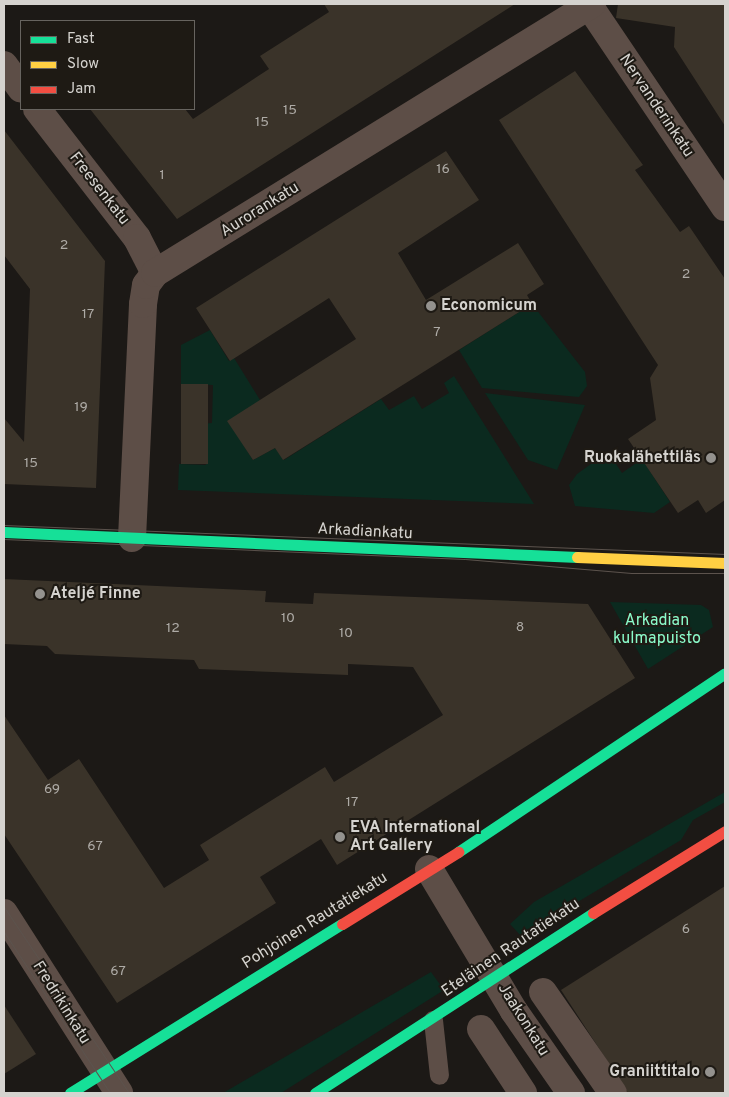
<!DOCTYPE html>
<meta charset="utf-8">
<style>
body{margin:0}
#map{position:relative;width:729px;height:1097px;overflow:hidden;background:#1c1916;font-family:Overpass,sans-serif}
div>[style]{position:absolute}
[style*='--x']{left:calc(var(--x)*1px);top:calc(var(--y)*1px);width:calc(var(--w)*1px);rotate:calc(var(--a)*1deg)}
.green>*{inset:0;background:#0b2a1f}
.building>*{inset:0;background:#3a3329;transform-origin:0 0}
.lane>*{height:19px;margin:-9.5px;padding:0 9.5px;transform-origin:9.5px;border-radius:9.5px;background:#5d4e47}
.street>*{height:28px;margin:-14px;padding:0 14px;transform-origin:14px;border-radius:14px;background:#5d4e47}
.fast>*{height:11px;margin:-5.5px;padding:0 5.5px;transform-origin:5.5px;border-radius:5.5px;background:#16e098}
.slow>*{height:11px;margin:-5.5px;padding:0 5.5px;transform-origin:5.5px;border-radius:5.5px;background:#ffcf43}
.jam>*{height:11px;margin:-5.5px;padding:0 5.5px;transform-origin:5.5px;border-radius:5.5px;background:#f24e42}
.tram>*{height:1px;margin:-0.5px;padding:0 0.5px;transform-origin:0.5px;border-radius:0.5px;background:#5c534d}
.dots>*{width:14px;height:14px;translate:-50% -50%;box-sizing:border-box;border:2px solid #1e1a14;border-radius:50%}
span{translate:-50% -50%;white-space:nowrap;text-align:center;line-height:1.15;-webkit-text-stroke:4px #1e1a14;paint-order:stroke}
.number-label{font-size:14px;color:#aeaba6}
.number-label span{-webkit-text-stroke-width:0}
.street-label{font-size:16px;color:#d5d3cf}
.poi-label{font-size:16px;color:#d5d3cf;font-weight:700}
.left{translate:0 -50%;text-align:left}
.right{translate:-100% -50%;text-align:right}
.park-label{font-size:16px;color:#8bfbcb}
.frame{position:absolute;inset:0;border:5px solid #d5d3cf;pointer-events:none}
.legend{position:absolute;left:20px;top:20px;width:175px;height:90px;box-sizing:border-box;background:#1e1a14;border:1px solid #67645f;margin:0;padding:6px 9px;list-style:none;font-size:15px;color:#d5d3cf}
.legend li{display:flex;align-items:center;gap:10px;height:25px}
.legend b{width:25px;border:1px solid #67645f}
</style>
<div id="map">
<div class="green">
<i style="clip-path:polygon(532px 304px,585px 372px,587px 386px,579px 397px,482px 388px,459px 350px)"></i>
<i style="clip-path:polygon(210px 330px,229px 361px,234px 358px,260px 400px,251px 442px,244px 446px,253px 460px,275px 448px,284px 460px,381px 399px,389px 410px,414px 396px,422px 409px,449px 393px,444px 383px,454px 376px,534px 504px,178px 490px,179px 464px,206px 465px,207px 430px,200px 424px,212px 423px,213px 385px,181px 384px,181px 345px)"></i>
<i style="clip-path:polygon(485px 393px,585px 405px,557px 470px,528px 460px)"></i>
<i style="clip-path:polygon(608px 452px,622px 473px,642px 459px,670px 502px,654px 513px,575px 506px,569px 485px,577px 474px)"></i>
<i style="clip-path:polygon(610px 602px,701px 605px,709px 610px,713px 627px,648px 669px)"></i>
<i style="clip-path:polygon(725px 792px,725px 802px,693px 820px,681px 840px,521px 936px,510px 924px,534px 902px)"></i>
<i style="clip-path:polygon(431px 972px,444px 990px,281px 1093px,223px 1093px)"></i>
</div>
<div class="building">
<i style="clip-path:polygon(324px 4px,515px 4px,177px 219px,90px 109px,185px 109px,193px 119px,269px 69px,260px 56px,329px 12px)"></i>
<i style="clip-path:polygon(618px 4px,725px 4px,725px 126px,674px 47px,675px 27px,616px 18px)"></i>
<i style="clip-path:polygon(575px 71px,643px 165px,635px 170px,680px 232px,689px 226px,725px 279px,725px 500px,706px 513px,698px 500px,678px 513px,628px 439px,656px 420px,650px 378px,658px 365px,499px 120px)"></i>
<i style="clip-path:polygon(4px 130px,105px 261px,96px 488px,4px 484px,4px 418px,24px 442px,30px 289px,4px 255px)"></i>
<i style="clip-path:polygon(446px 151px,479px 200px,398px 253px,426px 300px,518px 243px,544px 284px,527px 295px,532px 304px,283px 460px,275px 448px,253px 460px,227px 421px,356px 339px,329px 298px,230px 361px,196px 308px)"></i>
<i style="left:181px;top:384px;width:27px;height:80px"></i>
<i style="clip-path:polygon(4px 579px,266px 591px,265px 602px,313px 604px,314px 593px,588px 604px,635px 678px,337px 865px,321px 839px,260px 877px,276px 903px,117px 1003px,4px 834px,4px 715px,48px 780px,79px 759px,164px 888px,209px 860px,200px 845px,325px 767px,334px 782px,443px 715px,413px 667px,348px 664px,348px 675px,199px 669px,194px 660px,55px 654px,47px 646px,4px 644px)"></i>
<i style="clip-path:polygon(725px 886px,725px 1093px,628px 1093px,561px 990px)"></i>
<i style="clip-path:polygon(4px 1005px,36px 1054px,4px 1074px)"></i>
</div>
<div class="lane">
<i style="--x:433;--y:1020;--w:55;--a:83.8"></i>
</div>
<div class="street">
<i style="--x:588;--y:4;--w:245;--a:56"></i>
<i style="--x:4;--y:65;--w:29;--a:54"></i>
<i style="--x:37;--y:109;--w:163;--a:52.2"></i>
<i style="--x:137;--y:238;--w:39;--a:63"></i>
<i style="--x:132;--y:538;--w:234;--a:-87.3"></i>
<i style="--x:143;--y:304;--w:19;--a:-81"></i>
<i style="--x:146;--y:285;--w:15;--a:-53"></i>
<i style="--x:155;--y:273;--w:513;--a:-31.61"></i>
<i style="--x:429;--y:869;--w:165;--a:59.1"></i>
<i style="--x:514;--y:1011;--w:100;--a:55.2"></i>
<i style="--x:4;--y:913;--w:214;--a:57.4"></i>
<i style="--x:543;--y:992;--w:123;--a:55.3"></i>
<i style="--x:481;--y:1029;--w:77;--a:56.7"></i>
</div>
<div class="fast">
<i style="--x:4;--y:532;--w:574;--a:2.5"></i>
<i style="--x:458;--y:852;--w:321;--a:-33.8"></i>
<i style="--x:70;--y:1093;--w:320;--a:-31.9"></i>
<i style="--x:315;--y:1093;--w:331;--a:-32.9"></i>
</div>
<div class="slow">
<i style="--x:577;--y:557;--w:148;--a:2.3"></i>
</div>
<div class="jam">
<i style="--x:593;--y:913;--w:155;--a:-31.8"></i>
<i style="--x:342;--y:924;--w:137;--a:-31.8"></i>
</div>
<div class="tram">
<i style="--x:4;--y:525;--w:722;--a:2.3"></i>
<i style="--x:4;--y:539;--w:461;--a:2.5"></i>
<i style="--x:465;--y:559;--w:167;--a:4.8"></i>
<i style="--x:631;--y:573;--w:94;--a:0"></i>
<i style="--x:4;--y:907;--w:224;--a:56.1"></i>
<i style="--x:4;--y:932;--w:193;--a:56.6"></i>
</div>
<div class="dots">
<i style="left:431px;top:306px;background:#94928e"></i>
<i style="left:711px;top:458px;background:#94928e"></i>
<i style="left:40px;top:594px;background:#94928e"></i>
<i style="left:340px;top:837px;background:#94928e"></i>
<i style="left:710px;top:1072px;background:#94928e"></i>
</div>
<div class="number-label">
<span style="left:290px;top:111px">15</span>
<span style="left:262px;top:123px">15</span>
<span style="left:443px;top:170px">16</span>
<span style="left:162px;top:176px">1</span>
<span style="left:64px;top:246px">2</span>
<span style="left:686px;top:275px">2</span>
<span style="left:88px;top:315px">17</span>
<span style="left:437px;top:333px">7</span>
<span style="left:81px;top:408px">19</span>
<span style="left:31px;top:464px">15</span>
<span style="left:288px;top:619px">10</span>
<span style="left:520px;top:628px">8</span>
<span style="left:173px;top:629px">12</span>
<span style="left:346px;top:634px">10</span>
<span style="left:52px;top:790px">69</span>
<span style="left:352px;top:803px">17</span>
<span style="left:95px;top:847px">67</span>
<span style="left:686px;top:930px">6</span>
<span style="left:118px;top:972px">67</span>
</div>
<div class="street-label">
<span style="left:656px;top:106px;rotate:56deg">Nervanderinkatu</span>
<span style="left:99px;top:189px;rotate:52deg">Freesenkatu</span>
<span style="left:260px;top:210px;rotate:-32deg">Aurorankatu</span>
<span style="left:365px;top:532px;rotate:3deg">Arkadiankatu</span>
<span style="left:315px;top:921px;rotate:-32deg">Pohjoinen Rautatiekatu</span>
<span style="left:511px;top:948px;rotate:-34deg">Eteläinen Rautatiekatu</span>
<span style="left:61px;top:1003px;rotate:58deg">Fredrikinkatu</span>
<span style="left:523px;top:1020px;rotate:58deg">Jaakonkatu</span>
</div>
<div class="poi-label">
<span class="left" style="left:441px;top:306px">Economicum</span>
<span class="right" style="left:701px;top:458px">Ruokalähettiläs</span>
<span class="left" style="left:50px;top:594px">Ateljé Finne</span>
<span class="left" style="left:350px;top:837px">EVA International<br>Art Gallery</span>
<span class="right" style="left:700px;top:1072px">Graniittitalo</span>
</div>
<div class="park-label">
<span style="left:657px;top:630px">Arkadian<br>kulmapuisto</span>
</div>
<div class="frame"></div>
<ul class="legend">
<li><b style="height:6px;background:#16e098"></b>Fast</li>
<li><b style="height:6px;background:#ffcf43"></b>Slow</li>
<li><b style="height:6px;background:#f24e42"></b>Jam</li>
</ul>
</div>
